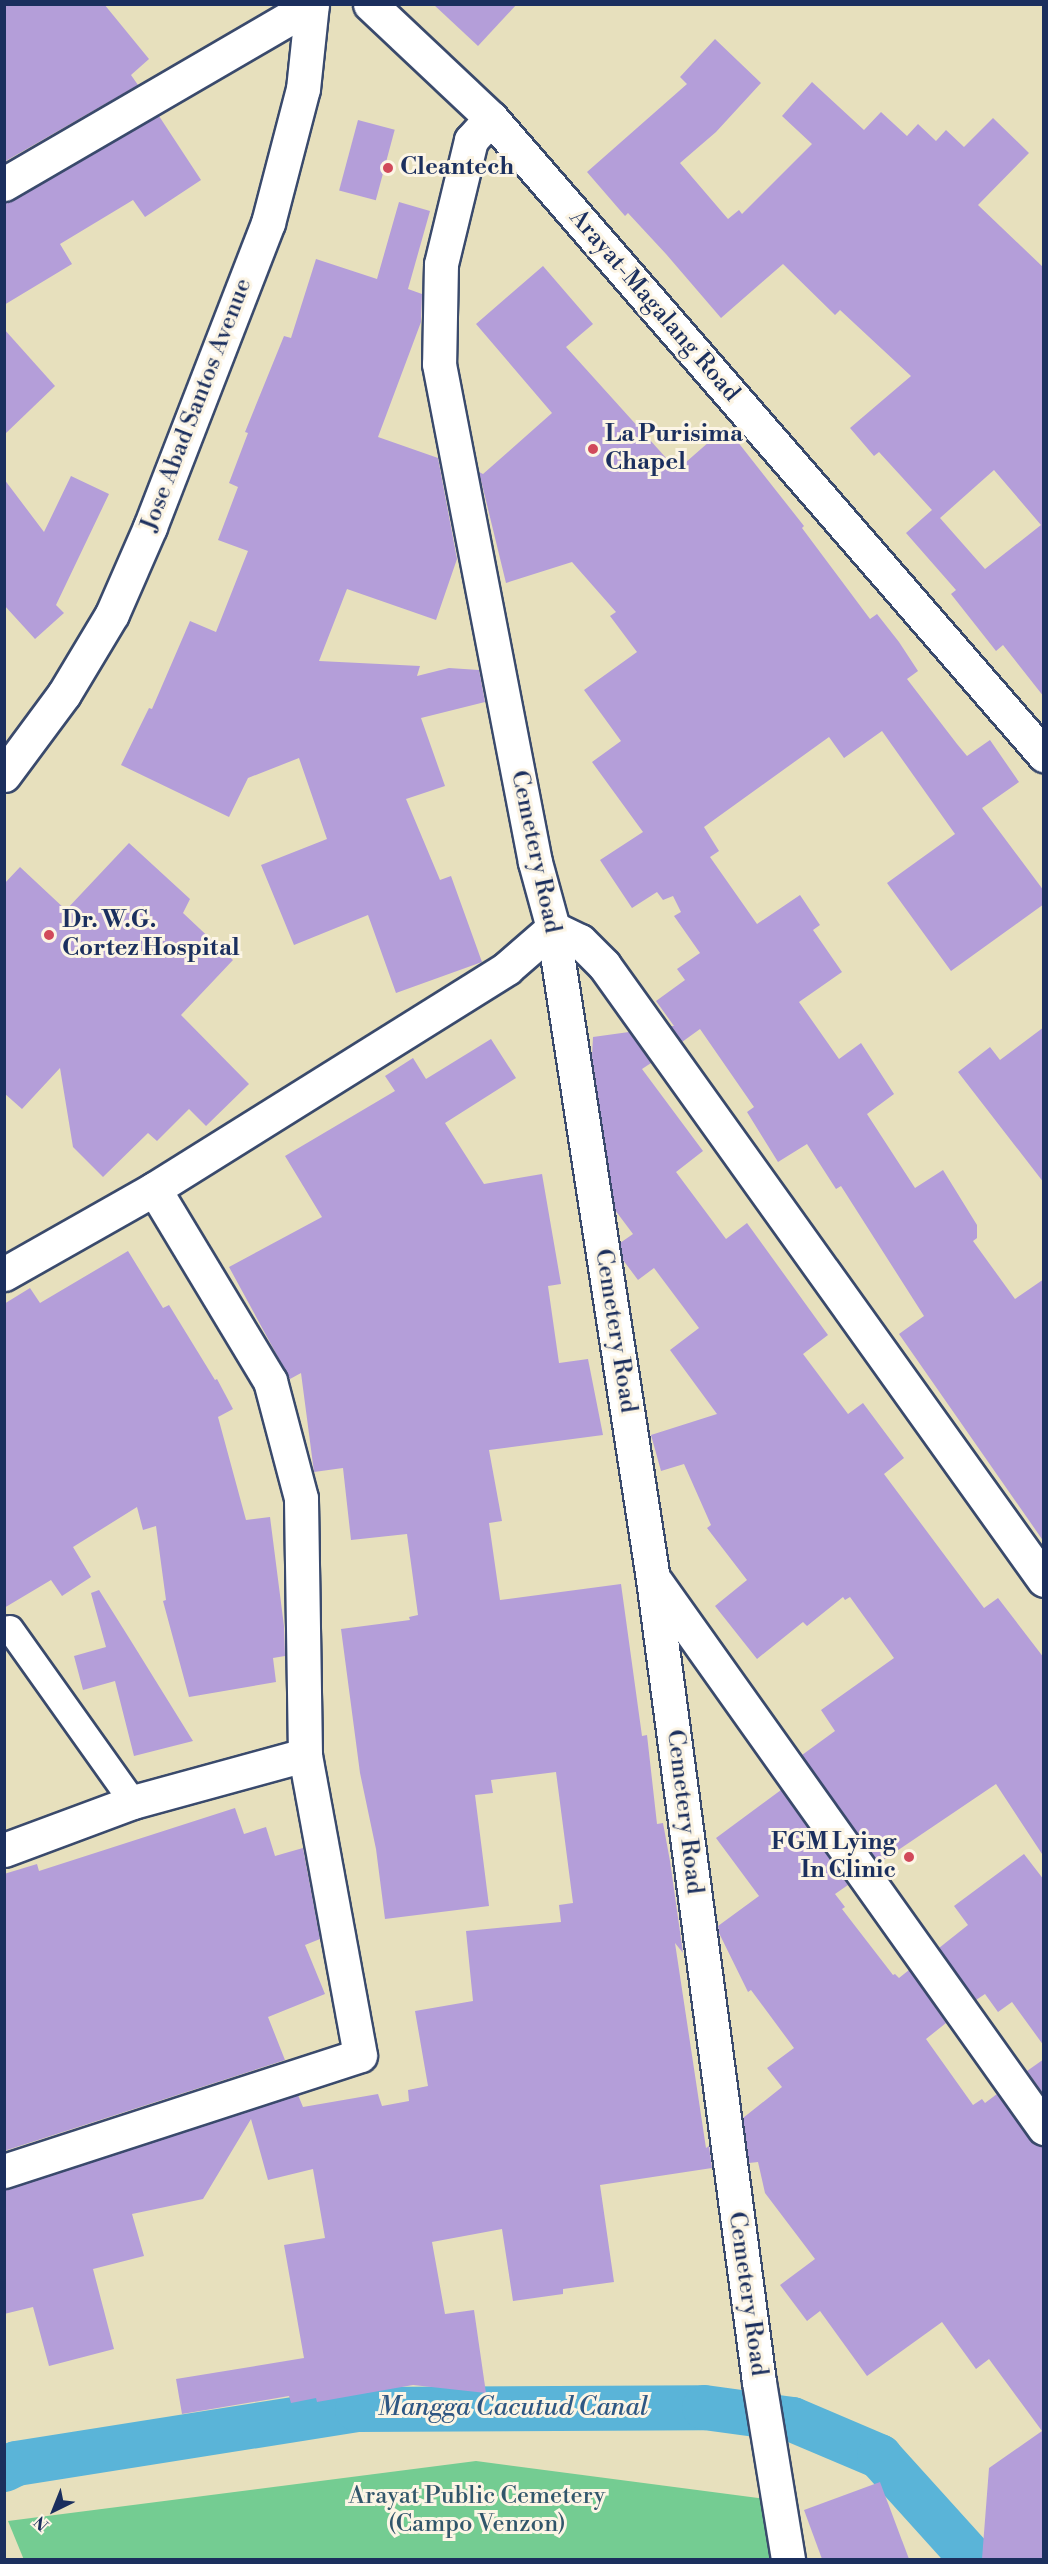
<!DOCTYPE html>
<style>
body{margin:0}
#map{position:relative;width:1048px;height:2564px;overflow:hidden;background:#e7e0bd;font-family:"Libre Bodoni",serif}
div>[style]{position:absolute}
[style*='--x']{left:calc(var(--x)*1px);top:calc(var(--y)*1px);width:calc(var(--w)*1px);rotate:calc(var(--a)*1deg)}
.green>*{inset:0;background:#74cc92}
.canal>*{height:45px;margin:-22.5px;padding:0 22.5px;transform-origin:22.5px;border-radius:22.5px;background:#5ab4d8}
.building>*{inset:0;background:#b49ed9;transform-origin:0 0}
.roads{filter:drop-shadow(2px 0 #3a4a6c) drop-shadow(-2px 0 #3a4a6c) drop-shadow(0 2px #3a4a6c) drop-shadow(0 -2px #3a4a6c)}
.service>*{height:26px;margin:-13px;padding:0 13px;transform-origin:13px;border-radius:13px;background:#fff}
.minor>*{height:33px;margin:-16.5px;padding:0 16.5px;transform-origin:16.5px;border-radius:16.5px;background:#fff}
.primary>*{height:33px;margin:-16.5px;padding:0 16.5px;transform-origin:16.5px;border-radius:16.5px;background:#fff}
.trunk>*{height:33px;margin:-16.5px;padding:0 16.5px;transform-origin:16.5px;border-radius:16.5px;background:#fff}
.dots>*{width:16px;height:16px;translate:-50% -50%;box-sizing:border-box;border:3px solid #fcf5e5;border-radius:50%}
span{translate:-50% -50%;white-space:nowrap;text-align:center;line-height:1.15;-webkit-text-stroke:6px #fcf5e5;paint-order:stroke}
.poi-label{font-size:24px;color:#1b2f5e;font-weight:700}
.left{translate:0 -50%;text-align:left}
.right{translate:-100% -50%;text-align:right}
.street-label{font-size:24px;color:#1b2f5e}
.park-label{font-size:24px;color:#31566b}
.water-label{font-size:26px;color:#2e5783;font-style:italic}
.frame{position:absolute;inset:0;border:6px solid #1b2f5e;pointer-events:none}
.north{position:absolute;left:24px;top:2480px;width:60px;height:60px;-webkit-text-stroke:4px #fcf5e5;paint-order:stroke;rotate:223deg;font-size:16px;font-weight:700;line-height:24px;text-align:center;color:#1b2f5e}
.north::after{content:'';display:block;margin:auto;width:21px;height:27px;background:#1b2f5e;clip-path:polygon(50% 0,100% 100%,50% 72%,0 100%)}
</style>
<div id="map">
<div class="green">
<i style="clip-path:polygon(476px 2461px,773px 2500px,782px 2559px,24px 2560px,8px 2521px)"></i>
</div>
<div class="canal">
<i style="--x:4;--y:2469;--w:13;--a:-27"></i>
<i style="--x:16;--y:2463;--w:345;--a:-9"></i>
<i style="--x:357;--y:2409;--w:347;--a:-0.3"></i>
<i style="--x:704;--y:2407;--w:89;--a:7.8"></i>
<i style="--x:792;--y:2419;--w:95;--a:23"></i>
<i style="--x:879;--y:2456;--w:140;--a:47.9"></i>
</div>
<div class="building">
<i style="clip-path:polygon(4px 4px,104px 4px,149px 59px,131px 75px,138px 85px,4px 162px)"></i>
<i style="clip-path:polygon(433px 4px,517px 4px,478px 46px)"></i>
<i style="clip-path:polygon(evenodd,715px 39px,761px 83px,716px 132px,680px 163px,728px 219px,739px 210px,742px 214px,812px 144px,782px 116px,812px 82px,864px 130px,881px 112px,907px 136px,918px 124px,936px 141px,946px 130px,964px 147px,993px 118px,1029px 153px,978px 205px,1044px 268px,1044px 697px,1003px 645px,996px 651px,951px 594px,956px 590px,906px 533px,932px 510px,879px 452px,874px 456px,850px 428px,911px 376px,840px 310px,835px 315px,783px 264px,721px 318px,666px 254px,628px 213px,625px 216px,587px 172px,687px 84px,680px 77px,715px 39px,994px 470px,1041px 525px,985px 569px,940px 518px,994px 470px)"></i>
<i style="clip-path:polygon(159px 116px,201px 180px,145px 217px,133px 200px,60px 244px,72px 264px,4px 305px,4px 203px,13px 200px)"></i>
<i style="left:358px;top:120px;width:38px;height:73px;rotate:15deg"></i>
<i style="clip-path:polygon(399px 202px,430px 211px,408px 289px,422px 294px,421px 322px,378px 437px,438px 458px,457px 559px,436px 620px,347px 589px,319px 661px,420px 666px,417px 676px,449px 668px,479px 670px,485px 702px,421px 718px,445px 786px,406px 799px,440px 880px,451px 876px,482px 962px,396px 993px,368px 915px,294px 945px,261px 865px,327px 839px,299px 758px,248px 778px,229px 817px,121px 765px,149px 708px,152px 709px,190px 621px,216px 632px,248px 551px,218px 540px,238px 487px,229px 483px,248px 433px,245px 432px,284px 336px,291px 338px,316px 259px,377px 279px)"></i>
<i style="clip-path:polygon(543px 266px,593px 324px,566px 347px,677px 470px,726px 427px,804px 526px,802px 528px,870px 619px,877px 614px,899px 642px,918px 671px,907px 679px,957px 744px,967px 756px,990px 740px,1019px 782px,982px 808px,1044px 891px,1044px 904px,951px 971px,887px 883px,955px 834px,882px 731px,844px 758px,829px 737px,704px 827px,719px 851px,710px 857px,757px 924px,800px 895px,820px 925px,813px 930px,842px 972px,799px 1002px,839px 1059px,861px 1043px,894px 1094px,867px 1114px,915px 1188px,943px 1170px,977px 1225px,977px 1238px,973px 1241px,1015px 1299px,1044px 1279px,1044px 1542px,899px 1334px,924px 1316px,841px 1186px,836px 1189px,807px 1144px,778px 1162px,747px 1112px,754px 1107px,700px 1029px,682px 1042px,671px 1026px,674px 1026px,656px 1001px,685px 980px,677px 969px,700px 953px,674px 916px,681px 912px,673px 896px,663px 900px,657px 892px,632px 908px,600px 860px,643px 832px,592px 762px,621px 741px,584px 690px,637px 652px,610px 616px,616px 612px,572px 562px,506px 583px,479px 472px,483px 474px,552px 413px,476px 324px)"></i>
<i style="clip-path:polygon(4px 329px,55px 386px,4px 435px)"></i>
<i style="clip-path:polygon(71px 476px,109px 494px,56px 605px,64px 613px,35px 639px,4px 605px,4px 479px,44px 532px)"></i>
<i style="clip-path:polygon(129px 843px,190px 899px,183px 913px,233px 960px,181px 1015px,249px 1084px,206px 1126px,189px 1109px,157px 1141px,148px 1133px,103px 1177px,73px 1147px,60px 1068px,22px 1109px,4px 1093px,4px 884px,20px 867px,66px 910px)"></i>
<i style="clip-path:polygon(1044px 1027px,1044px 1183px,958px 1072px,990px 1047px,1000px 1060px)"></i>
<i style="clip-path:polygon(629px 1032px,651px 1063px,642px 1069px,703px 1151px,676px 1172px,726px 1239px,747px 1223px,828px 1335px,803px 1354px,848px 1414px,863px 1403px,904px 1458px,884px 1474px,984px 1608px,998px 1598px,1044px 1658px,1044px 1857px,996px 1784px,879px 1863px,802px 1755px,835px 1731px,821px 1710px,894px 1658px,850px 1597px,845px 1600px,843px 1597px,807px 1626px,803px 1622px,757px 1659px,715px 1606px,747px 1580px,707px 1528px,711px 1525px,684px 1464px,661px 1471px,651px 1435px,717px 1414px,670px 1350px,699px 1328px,654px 1268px,638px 1280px,623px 1260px,620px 1243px,633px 1234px,615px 1210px,592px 1057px,593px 1037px)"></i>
<i style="clip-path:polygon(491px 1039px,516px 1078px,445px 1123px,484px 1184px,542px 1174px,561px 1284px,548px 1286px,559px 1363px,588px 1359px,603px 1435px,489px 1450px,502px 1521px,489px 1523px,500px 1600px,621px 1584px,642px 1736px,647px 1735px,657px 1824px,663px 1823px,670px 1861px,683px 1953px,675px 1943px,706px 2148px,709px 2146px,712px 2168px,600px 2185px,614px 2282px,563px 2289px,563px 2294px,513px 2301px,502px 2229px,432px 2242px,445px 2314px,474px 2310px,486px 2393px,413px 2385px,317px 2402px,316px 2398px,291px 2403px,289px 2396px,182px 2414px,176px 2379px,304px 2358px,284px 2245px,325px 2238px,313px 2169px,268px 2180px,251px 2119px,203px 2199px,132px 2214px,144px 2256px,93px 2269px,114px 2349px,49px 2366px,33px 2307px,4px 2314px,4px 2189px,298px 2095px,303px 2107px,378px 2094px,382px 2106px,409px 2101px,408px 2090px,428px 2086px,415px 2011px,473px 2001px,466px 1931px,561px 1922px,559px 1905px,573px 1903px,556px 1772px,491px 1780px,493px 1793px,475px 1795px,489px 1906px,385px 1919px,376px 1849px,360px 1773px,341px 1629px,410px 1620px,409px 1617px,418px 1615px,407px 1534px,351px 1540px,343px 1468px,314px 1472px,301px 1373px,290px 1379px,229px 1267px,322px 1217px,285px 1156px,395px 1091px,385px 1076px,413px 1058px,426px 1079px)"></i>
<i style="clip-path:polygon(128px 1251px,163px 1308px,169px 1305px,215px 1380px,217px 1379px,233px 1409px,218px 1417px,246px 1520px,270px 1517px,284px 1626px,285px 1656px,273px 1658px,276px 1682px,189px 1697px,163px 1601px,166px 1600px,156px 1526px,143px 1530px,137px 1507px,73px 1547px,91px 1577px,62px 1596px,51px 1580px,4px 1608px,4px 1304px,30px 1288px,40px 1303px)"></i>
<i style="clip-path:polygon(99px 1590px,131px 1641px,193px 1741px,134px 1756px,115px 1681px,83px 1690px,74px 1656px,106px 1647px,91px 1593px)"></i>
<i style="clip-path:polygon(781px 1790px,848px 1885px,835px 1894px,845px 1907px,842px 1909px,893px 1975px,895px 1974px,899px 1978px,909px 1970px,946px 2023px,926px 2039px,973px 2105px,982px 2099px,985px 2103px,997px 2094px,1029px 2139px,1044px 2146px,1044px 2559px,982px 2559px,989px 2468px,1042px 2431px,989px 2359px,976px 2369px,942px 2322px,867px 2376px,820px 2311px,807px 2321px,780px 2285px,815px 2259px,765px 2193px,758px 2162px,749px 2163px,743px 2118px,782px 2087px,767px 2068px,794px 2048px,751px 1990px,748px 1992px,719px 1933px,718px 1926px,759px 1896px,716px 1838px)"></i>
<i style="clip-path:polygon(235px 1808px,244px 1834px,266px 1827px,275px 1856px,303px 1848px,320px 1939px,305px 1945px,325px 1994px,268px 2017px,285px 2060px,4px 2151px,4px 1874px,37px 1864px,39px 1871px)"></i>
<i style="clip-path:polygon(1024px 1854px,1044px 1880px,1044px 2046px,1012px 2002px,998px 2012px,985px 1994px,976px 2000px,939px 1948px,968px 1925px,954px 1906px)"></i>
<i style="clip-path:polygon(1044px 2059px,1044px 2095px,1027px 2071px)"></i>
<i style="clip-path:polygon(880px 2482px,909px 2559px,822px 2559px,804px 2510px)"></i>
</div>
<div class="roads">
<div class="service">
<i style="--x:10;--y:1629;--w:212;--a:54.6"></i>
</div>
<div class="minor">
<i style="--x:491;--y:118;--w:30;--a:132"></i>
<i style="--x:471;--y:140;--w:128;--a:103.6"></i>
<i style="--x:441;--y:264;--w:100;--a:91.1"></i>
<i style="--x:439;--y:364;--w:507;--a:79.09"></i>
<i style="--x:535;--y:862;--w:68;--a:74.7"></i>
<i style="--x:553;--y:928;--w:659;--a:81.27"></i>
<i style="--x:653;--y:1579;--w:810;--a:82.48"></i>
<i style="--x:759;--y:2382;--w:180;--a:80.7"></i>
<i style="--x:4;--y:184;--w:356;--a:-30.2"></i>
<i style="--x:4;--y:1274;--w:172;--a:-29.5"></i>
<i style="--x:154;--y:1189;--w:416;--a:-32"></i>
<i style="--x:507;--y:968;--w:61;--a:-41"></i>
<i style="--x:553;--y:928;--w:30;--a:26"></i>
<i style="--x:580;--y:941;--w:34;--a:45"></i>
<i style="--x:604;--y:965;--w:756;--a:54.42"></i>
<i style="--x:656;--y:1582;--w:670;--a:54.6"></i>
<i style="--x:4;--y:1850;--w:138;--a:-20.4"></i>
<i style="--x:133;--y:1802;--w:178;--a:-15.3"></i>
<i style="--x:4;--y:2171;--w:374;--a:-18"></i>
<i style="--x:360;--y:2055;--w:305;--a:-100.4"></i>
<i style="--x:305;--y:1755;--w:257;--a:-90.9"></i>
<i style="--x:301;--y:1498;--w:121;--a:-104.8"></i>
<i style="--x:270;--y:1381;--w:224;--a:-121.1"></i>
</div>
<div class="primary">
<i style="--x:370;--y:4;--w:166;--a:43.3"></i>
<i style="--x:491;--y:118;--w:844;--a:49.04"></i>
</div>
<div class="trunk">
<i style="--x:4;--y:775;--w:101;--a:-53.5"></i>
<i style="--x:64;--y:694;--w:93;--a:-59"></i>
<i style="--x:112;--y:614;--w:95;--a:-66.4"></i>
<i style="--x:150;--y:527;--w:326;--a:-68.8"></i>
<i style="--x:268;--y:223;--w:138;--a:-75.4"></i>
<i style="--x:303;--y:89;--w:85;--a:-84"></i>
</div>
</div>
<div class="dots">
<i style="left:388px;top:168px;background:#d1495b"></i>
<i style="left:593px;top:449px;background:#d1495b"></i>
<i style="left:49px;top:935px;background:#d1495b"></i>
<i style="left:909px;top:1857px;background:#d1495b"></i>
</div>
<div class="poi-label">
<span class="left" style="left:400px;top:168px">Cleantech</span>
<span class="left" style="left:605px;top:449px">La Purisima<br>Chapel</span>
<span class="left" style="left:62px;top:935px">Dr. W.G.<br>Cortez Hospital</span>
<span class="right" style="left:896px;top:1857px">FGM Lying<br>In Clinic</span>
</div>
<div class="street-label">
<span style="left:654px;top:306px;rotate:49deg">Arayat-Magalang Road</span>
<span style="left:197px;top:405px;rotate:-69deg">Jose Abad Santos Avenue</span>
<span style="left:535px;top:852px;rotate:78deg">Cemetery Road</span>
<span style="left:615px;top:1331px;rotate:81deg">Cemetery Road</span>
<span style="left:684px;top:1812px;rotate:83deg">Cemetery Road</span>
<span style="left:747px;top:2294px;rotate:82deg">Cemetery Road</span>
</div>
<div class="park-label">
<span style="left:477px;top:2511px">Arayat Public Cemetery<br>(Campo Venzon)</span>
</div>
<div class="water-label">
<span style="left:513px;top:2408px">Mangga Cacutud Canal</span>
</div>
<div class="frame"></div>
<div class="north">N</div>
</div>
